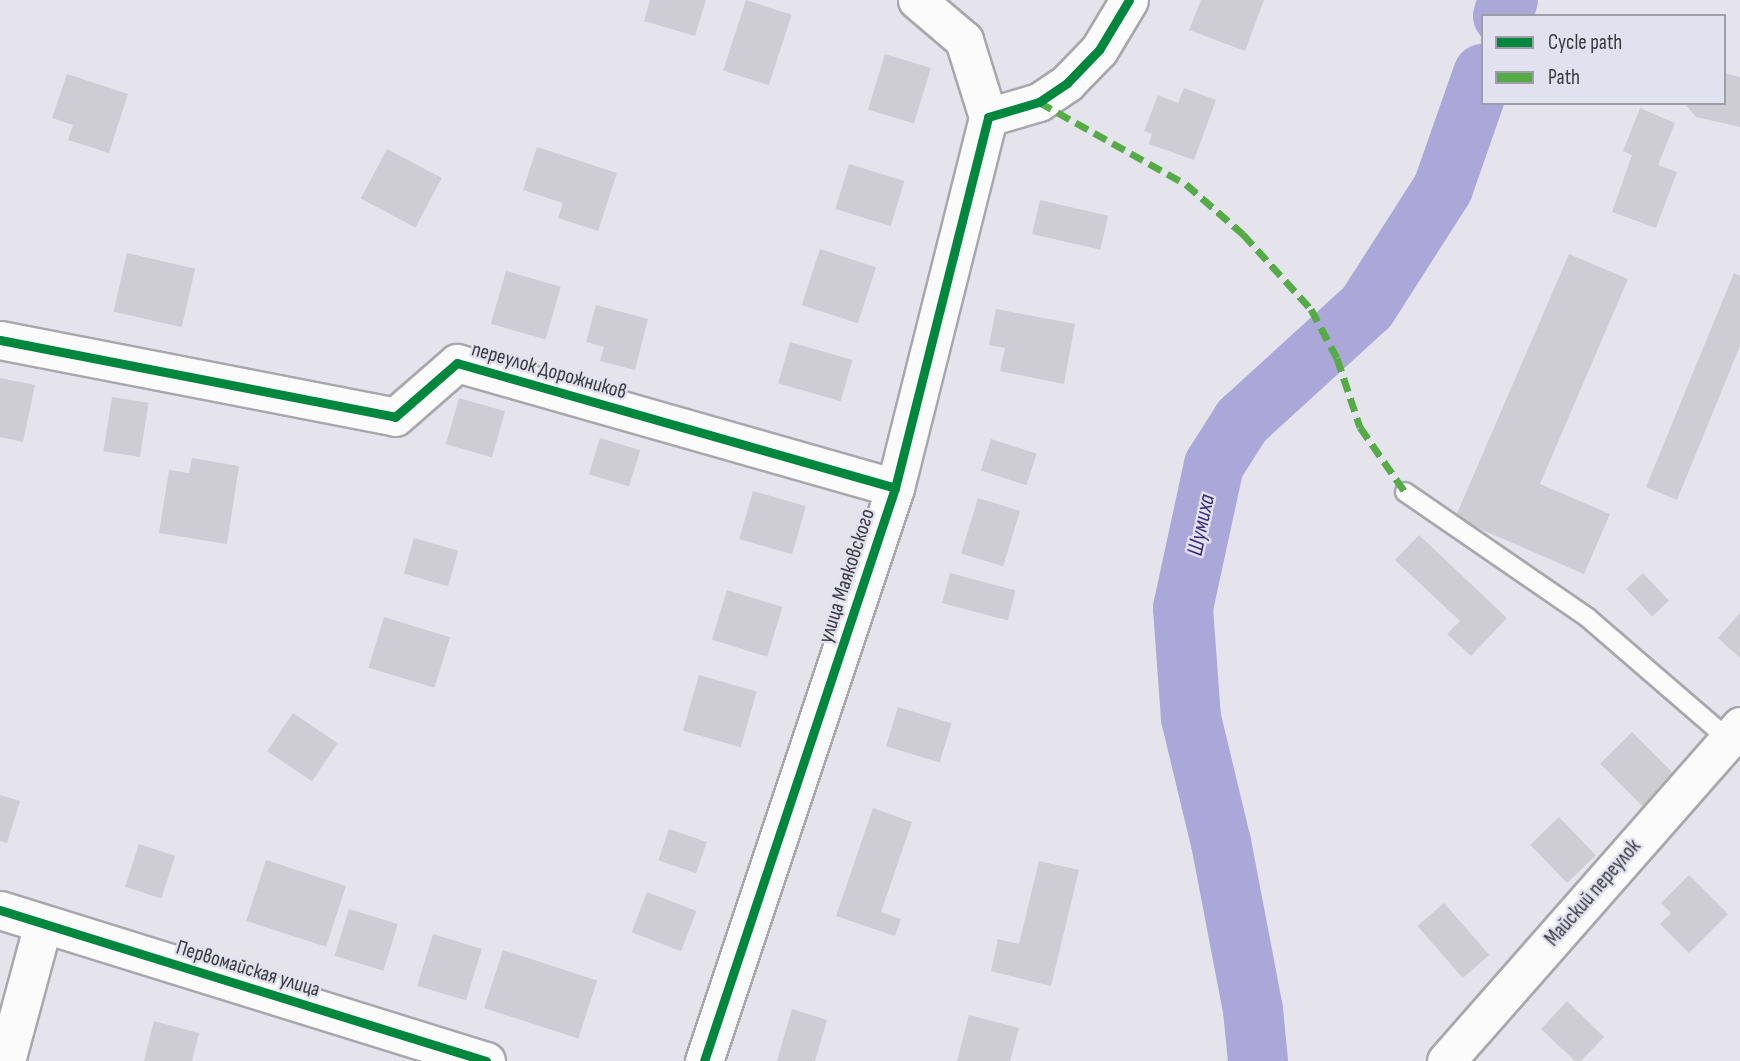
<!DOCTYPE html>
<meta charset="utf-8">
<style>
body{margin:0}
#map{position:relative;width:1740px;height:1061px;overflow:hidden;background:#e5e4ec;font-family:"Sofia Sans Condensed",sans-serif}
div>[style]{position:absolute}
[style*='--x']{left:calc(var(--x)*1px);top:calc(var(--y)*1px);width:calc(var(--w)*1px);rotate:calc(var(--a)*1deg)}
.river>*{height:60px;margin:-30px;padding:0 30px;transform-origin:30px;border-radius:30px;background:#aca7d9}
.building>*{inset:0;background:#cecdd3;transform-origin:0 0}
.roads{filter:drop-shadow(2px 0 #a7a7ad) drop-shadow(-2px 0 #a7a7ad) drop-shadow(0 2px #a7a7ad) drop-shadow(0 -2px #a7a7ad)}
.service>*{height:18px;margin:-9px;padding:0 9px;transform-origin:9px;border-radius:9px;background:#fbfbfc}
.minor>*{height:37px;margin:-18.5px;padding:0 18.5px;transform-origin:18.5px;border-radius:18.5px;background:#fbfbfc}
.quiet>*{height:7px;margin-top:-3.5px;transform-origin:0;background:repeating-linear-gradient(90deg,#55ac46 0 14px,transparent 0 21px)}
.cycleway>*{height:9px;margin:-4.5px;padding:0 4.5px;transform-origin:4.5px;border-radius:4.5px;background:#00873e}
span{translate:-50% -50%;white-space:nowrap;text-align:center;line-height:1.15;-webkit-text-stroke:5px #e2e1f0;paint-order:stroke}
.street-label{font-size:21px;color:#39393e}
.water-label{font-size:23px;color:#3b2879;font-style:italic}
.legend{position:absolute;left:1481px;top:14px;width:245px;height:91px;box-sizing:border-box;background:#e2e1f0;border:2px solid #9e9ea9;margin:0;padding:9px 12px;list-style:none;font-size:21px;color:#39393e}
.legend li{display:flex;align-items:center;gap:14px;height:35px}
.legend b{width:35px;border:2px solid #9e9ea9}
</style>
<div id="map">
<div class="river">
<i style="--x:1503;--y:16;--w:17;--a:-73"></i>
<i style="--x:1258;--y:1061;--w:51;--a:-95.6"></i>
<i style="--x:1253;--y:1010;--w:170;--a:-100.8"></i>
<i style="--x:1221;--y:843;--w:129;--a:-103.5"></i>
<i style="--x:1191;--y:718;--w:110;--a:-94.2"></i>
<i style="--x:1183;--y:608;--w:146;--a:-77.8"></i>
<i style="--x:1214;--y:465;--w:52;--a:-57.5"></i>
<i style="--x:1242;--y:421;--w:169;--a:-42.4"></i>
<i style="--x:1367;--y:307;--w:141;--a:-57.4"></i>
<i style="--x:1443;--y:188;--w:121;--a:-70.7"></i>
</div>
<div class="building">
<i style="clip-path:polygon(650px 0,706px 0,695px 36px,644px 21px)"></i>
<i style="left:746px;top:0;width:48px;height:74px;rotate:18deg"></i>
<i style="clip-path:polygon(1201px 0,1264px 0,1245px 51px,1189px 30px)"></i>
<i style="left:885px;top:54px;width:48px;height:58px;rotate:17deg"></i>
<i style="clip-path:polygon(1724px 73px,1740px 77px,1740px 127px,1696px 117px,1684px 103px,1724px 103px)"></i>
<i style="clip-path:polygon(67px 74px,128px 94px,109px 153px,68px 140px,73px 125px,52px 118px)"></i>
<i style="clip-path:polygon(1184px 88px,1216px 100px,1194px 160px,1149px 144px,1152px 134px,1144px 131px,1158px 95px,1178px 103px)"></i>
<i style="clip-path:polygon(1640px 108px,1675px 123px,1658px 165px,1677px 172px,1656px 228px,1612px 212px,1632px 155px,1623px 151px)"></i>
<i style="clip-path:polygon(537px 147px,617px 173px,598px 231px,558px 218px,563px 203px,523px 190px)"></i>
<i style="left:387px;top:149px;width:62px;height:56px;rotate:28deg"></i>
<i style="left:849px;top:164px;width:58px;height:47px;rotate:17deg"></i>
<i style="left:1040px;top:200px;width:70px;height:35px;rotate:13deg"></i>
<i style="left:820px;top:249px;width:59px;height:59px;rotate:18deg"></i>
<i style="left:127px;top:253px;width:70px;height:60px;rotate:13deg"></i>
<i style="clip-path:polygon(1569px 254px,1628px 279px,1540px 484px,1610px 514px,1584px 574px,1455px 518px)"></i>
<i style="left:506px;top:271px;width:57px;height:55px;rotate:16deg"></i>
<i style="clip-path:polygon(1734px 273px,1740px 276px,1740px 346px,1677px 500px,1646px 487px)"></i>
<i style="clip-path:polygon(596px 305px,648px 319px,635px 370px,600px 361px,604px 347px,586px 342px)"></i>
<i style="clip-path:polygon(996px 309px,1075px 324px,1064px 384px,1000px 371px,1005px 348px,989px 345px)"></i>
<i style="left:790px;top:342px;width:65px;height:43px;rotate:16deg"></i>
<i style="clip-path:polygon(0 378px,35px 385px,23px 442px,0 437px)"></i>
<i style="left:112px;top:397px;width:37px;height:55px;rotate:9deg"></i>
<i style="left:459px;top:398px;width:48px;height:48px;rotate:16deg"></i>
<i style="left:600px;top:438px;width:42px;height:38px;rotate:17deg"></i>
<i style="left:991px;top:439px;width:48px;height:33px;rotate:18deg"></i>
<i style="clip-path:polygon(192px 458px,239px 466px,227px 544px,159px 533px,169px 470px,189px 473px)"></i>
<i style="left:753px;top:491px;width:55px;height:50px;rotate:16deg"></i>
<i style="left:978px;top:498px;width:44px;height:58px;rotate:17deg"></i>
<i style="clip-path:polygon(1419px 535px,1507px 618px,1471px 656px,1447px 634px,1460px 621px,1395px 560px)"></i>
<i style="left:414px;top:538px;width:46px;height:37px;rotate:16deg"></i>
<i style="left:950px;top:573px;width:68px;height:31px;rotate:15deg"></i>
<i style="left:1643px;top:573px;width:38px;height:23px;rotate:47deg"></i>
<i style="left:727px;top:590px;width:58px;height:52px;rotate:17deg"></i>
<i style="clip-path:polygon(1740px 613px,1740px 658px,1718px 638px)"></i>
<i style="left:384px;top:617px;width:69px;height:53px;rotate:17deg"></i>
<i style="left:699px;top:675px;width:60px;height:58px;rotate:16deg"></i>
<i style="left:898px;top:707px;width:56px;height:41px;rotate:17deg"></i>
<i style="left:293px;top:713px;width:54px;height:46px;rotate:34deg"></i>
<i style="left:1632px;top:732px;width:61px;height:45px;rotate:45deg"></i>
<i style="clip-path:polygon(0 795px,20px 801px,7px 843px,0 841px)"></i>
<i style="clip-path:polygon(873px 808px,912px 822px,881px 912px,901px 919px,895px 936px,836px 916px)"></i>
<i style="left:1559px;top:817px;width:53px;height:40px;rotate:46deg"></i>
<i style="left:669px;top:829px;width:40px;height:33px;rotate:19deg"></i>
<i style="left:139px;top:844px;width:38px;height:45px;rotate:18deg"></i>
<i style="left:266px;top:860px;width:84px;height:64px;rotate:18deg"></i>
<i style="clip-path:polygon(1039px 861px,1079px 870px,1051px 986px,991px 971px,998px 939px,1019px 944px)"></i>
<i style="clip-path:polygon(1689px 875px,1728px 914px,1689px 953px,1660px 924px,1671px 913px,1661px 903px)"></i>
<i style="left:647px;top:892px;width:53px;height:43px;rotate:21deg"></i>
<i style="left:1444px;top:903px;width:69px;height:35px;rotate:49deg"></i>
<i style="left:349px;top:909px;width:51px;height:49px;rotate:17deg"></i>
<i style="left:433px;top:934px;width:51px;height:54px;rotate:17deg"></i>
<i style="left:503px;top:950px;width:99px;height:61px;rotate:18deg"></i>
<i style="clip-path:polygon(1567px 1001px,1604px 1037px,1581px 1061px,1575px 1061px,1541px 1029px)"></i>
<i style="clip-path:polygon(792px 1009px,827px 1020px,815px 1061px,777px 1061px)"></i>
<i style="clip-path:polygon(969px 1015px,1019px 1028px,1010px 1061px,957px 1061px)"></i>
<i style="clip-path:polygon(154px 1021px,199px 1033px,192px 1061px,144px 1061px)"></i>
</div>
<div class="roads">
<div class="service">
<i style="--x:1405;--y:492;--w:222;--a:34.5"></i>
<i style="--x:1588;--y:618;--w:185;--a:40.8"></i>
</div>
<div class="minor">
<i style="--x:917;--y:0;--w:62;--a:40.4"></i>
<i style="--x:964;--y:40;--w:81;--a:72.7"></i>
<i style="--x:0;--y:340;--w:402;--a:11"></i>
<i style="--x:395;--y:417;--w:82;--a:-41.1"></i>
<i style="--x:457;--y:363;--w:455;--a:15.9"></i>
<i style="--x:0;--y:910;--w:509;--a:17.26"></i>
<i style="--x:6;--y:1061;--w:142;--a:-74.9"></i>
<i style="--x:704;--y:1061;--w:604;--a:-71.57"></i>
<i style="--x:895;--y:488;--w:382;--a:-75.9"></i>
<i style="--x:988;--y:117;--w:53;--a:-16.4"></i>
<i style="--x:1039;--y:102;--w:34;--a:-34"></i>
<i style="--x:1067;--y:83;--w:46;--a:-45.9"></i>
<i style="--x:1099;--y:50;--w:58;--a:-59"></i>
<i style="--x:1446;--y:1061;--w:446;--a:-48.7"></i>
</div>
</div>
<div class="quiet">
<i style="--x:1039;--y:102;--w:168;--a:29.2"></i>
<i style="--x:1186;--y:184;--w:76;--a:41.3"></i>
<i style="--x:1243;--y:234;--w:101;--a:47.8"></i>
<i style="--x:1311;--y:309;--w:55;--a:62"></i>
<i style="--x:1337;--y:358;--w:73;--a:71.6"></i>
<i style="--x:1360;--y:427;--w:79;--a:55.3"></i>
</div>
<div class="cycleway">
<i style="--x:0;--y:340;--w:402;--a:11"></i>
<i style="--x:395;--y:417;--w:82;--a:-41.1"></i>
<i style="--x:457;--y:363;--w:455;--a:15.9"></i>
<i style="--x:0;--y:910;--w:509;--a:17.26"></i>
<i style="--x:704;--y:1061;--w:604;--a:-71.57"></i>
<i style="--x:895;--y:488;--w:382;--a:-75.9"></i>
<i style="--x:988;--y:117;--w:53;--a:-16.4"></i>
<i style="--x:1039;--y:102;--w:34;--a:-34"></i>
<i style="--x:1067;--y:83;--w:46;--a:-45.9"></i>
<i style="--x:1099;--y:50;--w:58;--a:-59"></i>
</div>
<div class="street-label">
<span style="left:549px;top:371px;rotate:16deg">переулок Дорожников</span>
<span style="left:847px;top:576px;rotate:-72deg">улица Маяковского</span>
<span style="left:1593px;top:893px;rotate:-49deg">Майский переулок</span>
<span style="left:248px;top:969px;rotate:17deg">Первомайская улица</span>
</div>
<div class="water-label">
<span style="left:1201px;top:525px;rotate:-78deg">Шумиха</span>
</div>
<ul class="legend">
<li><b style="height:9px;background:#00873e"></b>Cycle path</li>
<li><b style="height:9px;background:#55ac46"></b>Path</li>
</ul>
</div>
